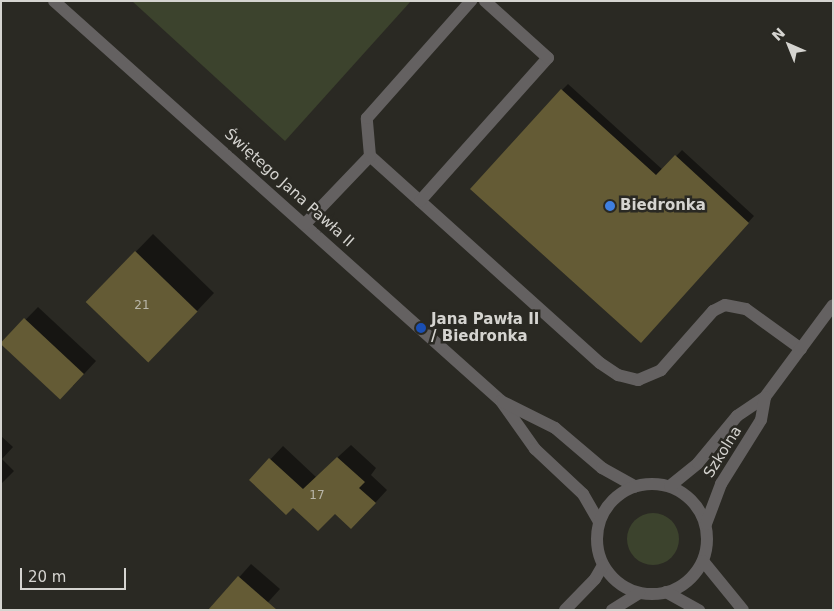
<!DOCTYPE html>
<meta charset="utf-8">
<style>
body{margin:0}
#map{position:relative;width:834px;height:611px;overflow:hidden;background:#2a2923;font-family:"DejaVu Sans",sans-serif}
div>[style]{position:absolute}
[style*='--x']{left:calc(var(--x)*1px);top:calc(var(--y)*1px);width:calc(var(--w)*1px);rotate:calc(var(--a)*1deg)}
.green>*{inset:0;background:#3c432d}
.round{border-radius:50%}
.shadow>*{inset:0;background:#0007}
.building>*{inset:0;background:#645b35;transform-origin:0 0}
.minor>*{height:12px;margin:-6px;padding:0 6px;transform-origin:6px;border-radius:6px;background:#646161}
.minor>.ring{margin:-6px;padding:0;box-sizing:content-box;background:none;border:12px solid #646161;border-radius:50%}
.dots>*{width:14px;height:14px;translate:-50% -50%;box-sizing:border-box;border:2px solid #2a2923;border-radius:50%}
span{translate:-50% -50%;white-space:nowrap;text-align:center;line-height:1.15;-webkit-text-stroke:5px #2a2923;paint-order:stroke}
.number-label{font-size:12px;color:#b9b6a9}
.number-label span{-webkit-text-stroke-width:0}
.street-label{font-size:15px;color:#d5d4d0}
.poi-label{font-size:15px;color:#d5d4d0;font-weight:700}
.left{translate:0 -50%;text-align:left}
.frame{position:absolute;inset:0;border:2px solid #d5d4d0;pointer-events:none}
.north{position:absolute;left:764px;top:20px;width:50px;height:50px;-webkit-text-stroke:4px #2a2923;paint-order:stroke;rotate:316deg;font-size:14px;font-weight:700;line-height:20px;text-align:center;color:#d5d4d0}
.north::after{content:'';display:block;margin:auto;width:18px;height:22px;background:#d5d4d0;clip-path:polygon(50% 0,100% 100%,50% 72%,0 100%)}
.scale{position:absolute;left:20px;top:568px;width:106px;height:22px;box-sizing:border-box;border:2px solid #d5d4d0;border-top:0;padding-left:6px;font-size:15px;line-height:18px;white-space:nowrap;color:#d5d4d0;-webkit-text-stroke:4px #2a2923;paint-order:stroke}
</style>
<div id="map">
<div class="green">
<i style="clip-path:polygon(132px 1px,411px 1px,285px 141px)"></i>
<i class="round" style="left:627px;top:513px;width:52px;height:52px"></i>
</div>
<div class="shadow">
<i style="clip-path:polygon(568px 84px,663px 170px,682px 150px,754px 216px,647px 335px,562px 90px)"></i>
<i style="clip-path:polygon(153px 234px,214px 293px,166px 344px,87px 302px)"></i>
<i style="clip-path:polygon(38px 307px,96px 361px,73px 386px,2px 344px)"></i>
<i style="clip-path:polygon(1px 436px,13px 447px,2px 459px,14px 471px,1px 484px)"></i>
<i style="clip-path:polygon(351px 445px,376px 468px,371px 475px,387px 490px,364px 515px,293px 506px,251px 480px,283px 446px,316px 477px)"></i>
<i style="clip-path:polygon(251px 564px,280px 589px,261px 610px,210px 610px)"></i>
</div>
<div class="building">
<i style="clip-path:polygon(561px 89px,656px 175px,675px 155px,749px 223px,641px 343px,470px 189px)"></i>
<i style="left:135px;top:251px;width:87px;height:71px;rotate:44deg"></i>
<i style="left:24px;top:318px;width:82px;height:35px;rotate:43deg"></i>
<i style="clip-path:polygon(337px 457px,365px 482px,359px 488px,376px 503px,351px 529px,335px 514px,318px 531px,293px 508px,286px 515px,249px 480px,269px 458px,303px 489px)"></i>
<i style="clip-path:polygon(238px 576px,277px 610px,208px 610px)"></i>
</div>
<div class="minor">
<i style="--x:54;--y:1;--w:600;--a:41.82"></i>
<i style="--x:501;--y:401;--w:59;--a:54.7"></i>
<i style="--x:535;--y:449;--w:66;--a:43.2"></i>
<i style="--x:583;--y:494;--w:32;--a:60"></i>
<i style="--x:370;--y:156;--w:309;--a:42"></i>
<i style="--x:600;--y:363;--w:22;--a:34"></i>
<i style="--x:618;--y:375;--w:21;--a:14"></i>
<i style="--x:638;--y:380;--w:25;--a:-23"></i>
<i style="--x:661;--y:370;--w:79;--a:-48.6"></i>
<i style="--x:713;--y:311;--w:13;--a:-27"></i>
<i style="--x:725;--y:305;--w:21;--a:11"></i>
<i style="--x:746;--y:309;--w:68;--a:36"></i>
<i style="--x:420;--y:201;--w:192;--a:-48.2"></i>
<i style="--x:548;--y:58;--w:85;--a:-137.9"></i>
<i style="--x:305;--y:224;--w:94;--a:-46.3"></i>
<i style="--x:370;--y:156;--w:38;--a:-95"></i>
<i style="--x:367;--y:118;--w:157;--a:-48.4"></i>
<i style="--x:503;--y:402;--w:58;--a:26.6"></i>
<i style="--x:555;--y:428;--w:62;--a:40.4"></i>
<i style="--x:602;--y:468;--w:38;--a:29"></i>
<i class="ring" style="left:597px;top:484px;width:98px;height:98px"></i>
<i style="--x:670;--y:486;--w:36;--a:-39"></i>
<i style="--x:698;--y:463;--w:61;--a:-50.3"></i>
<i style="--x:737;--y:416;--w:34;--a:-34"></i>
<i style="--x:765;--y:397;--w:114;--a:-53.5"></i>
<i style="--x:706;--y:524;--w:43;--a:-69.4"></i>
<i style="--x:721;--y:484;--w:75;--a:-58"></i>
<i style="--x:761;--y:420;--w:23;--a:-80"></i>
<i style="--x:703;--y:561;--w:63;--a:50.8"></i>
<i style="--x:666;--y:592;--w:38;--a:29"></i>
<i style="--x:565;--y:610;--w:43;--a:-45.9"></i>
<i style="--x:595;--y:579;--w:16;--a:-60"></i>
<i style="--x:612;--y:610;--w:32;--a:-32"></i>
</div>
<div class="dots">
<i style="left:610px;top:206px;background:#3f7fe0"></i>
<i style="left:421px;top:328px;background:#1a4fb4"></i>
</div>
<div class="number-label">
<span style="left:142px;top:306px">21</span>
<span style="left:317px;top:496px">17</span>
</div>
<div class="street-label">
<span style="left:289px;top:188px;rotate:42deg">Świętego Jana Pawła II</span>
<span style="left:723px;top:452px;rotate:-58deg">Szkolna</span>
</div>
<div class="poi-label">
<span class="left" style="left:620px;top:206px">Biedronka</span>
<span class="left" style="left:431px;top:328px">Jana Pawła II<br>/ Biedronka</span>
</div>
<div class="frame"></div>
<div class="north">N</div>
<div class="scale">20 m</div>
</div>
